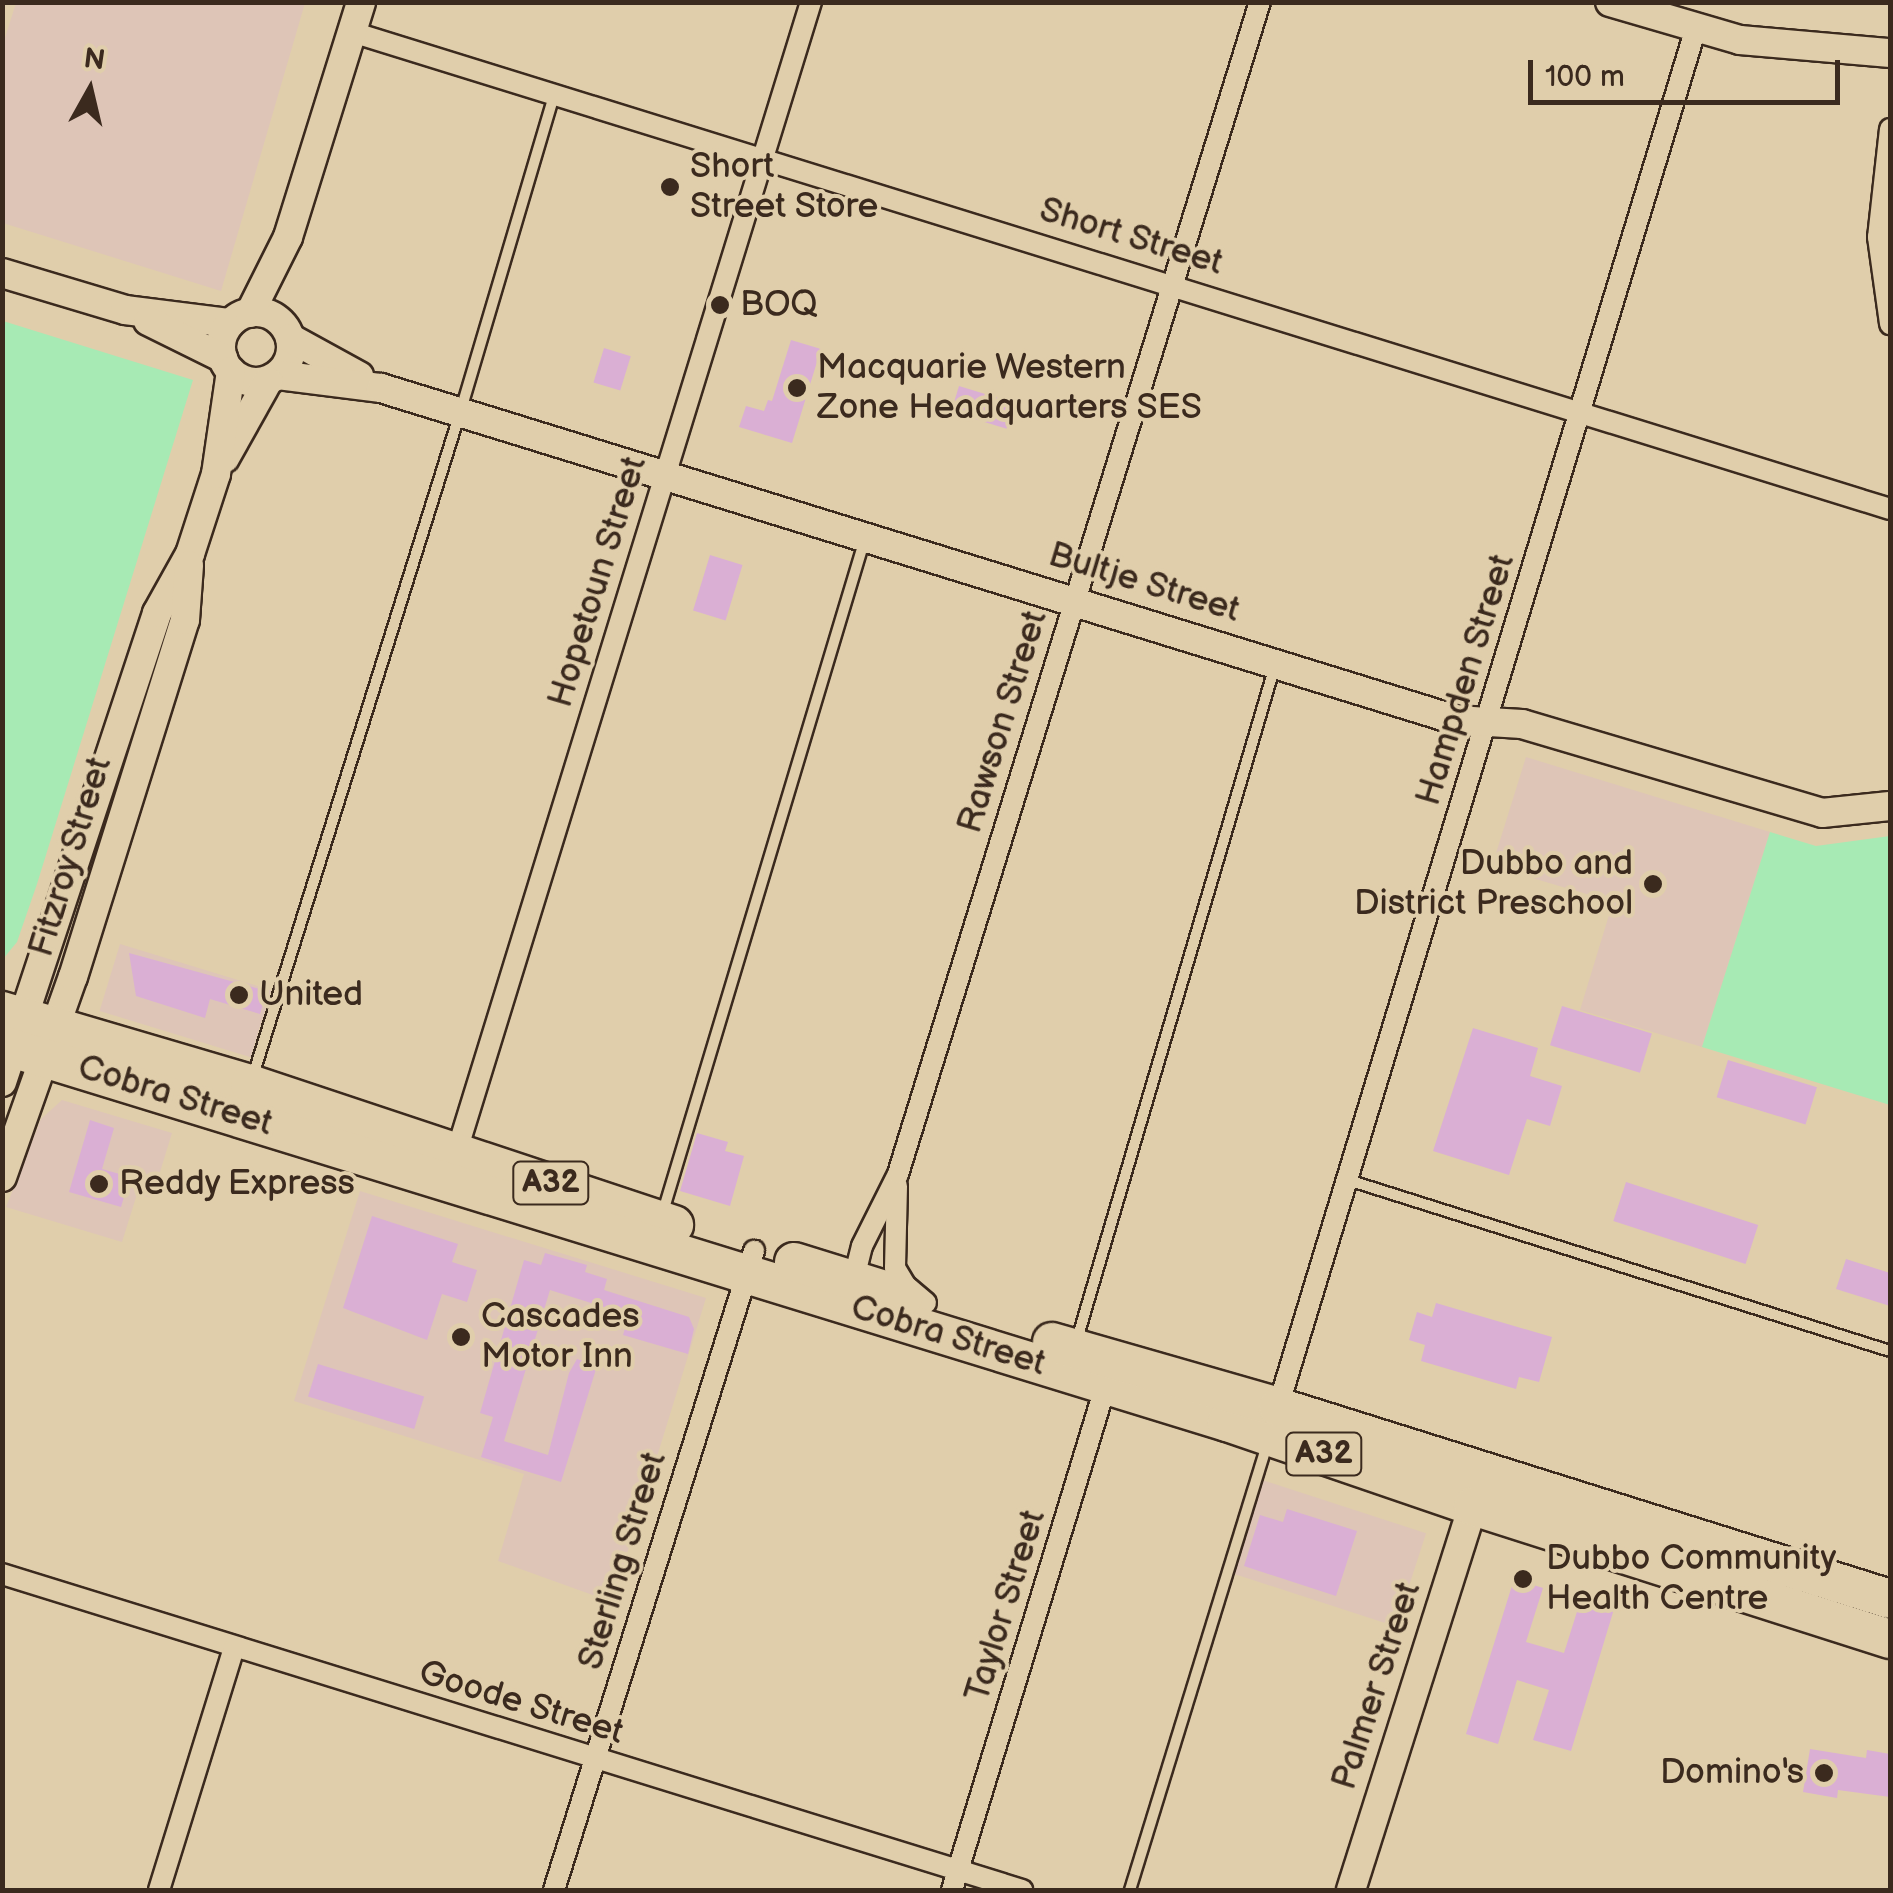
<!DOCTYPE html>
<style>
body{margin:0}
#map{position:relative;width:1893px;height:1893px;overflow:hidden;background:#e0ceab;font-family:"Balsamiq Sans",sans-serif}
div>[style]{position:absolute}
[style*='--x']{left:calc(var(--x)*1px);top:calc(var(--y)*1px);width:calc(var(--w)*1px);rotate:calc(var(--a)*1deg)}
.built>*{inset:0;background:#dec5b7;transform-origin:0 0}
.green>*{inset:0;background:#a7eab4}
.building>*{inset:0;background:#daafd4;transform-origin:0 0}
.roads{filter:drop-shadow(2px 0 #3b2a1e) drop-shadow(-2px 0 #3b2a1e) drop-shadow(0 2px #3b2a1e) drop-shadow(0 -2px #3b2a1e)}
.lane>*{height:10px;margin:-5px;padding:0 5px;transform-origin:5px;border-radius:5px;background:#e0ceab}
.street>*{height:20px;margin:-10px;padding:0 10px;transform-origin:10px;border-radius:10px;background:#e0ceab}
.secondary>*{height:28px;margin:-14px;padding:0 14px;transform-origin:14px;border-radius:14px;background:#e0ceab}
.secondary>.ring{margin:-14px;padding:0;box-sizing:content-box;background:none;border:28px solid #e0ceab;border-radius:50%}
.highway>*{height:38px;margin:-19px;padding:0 19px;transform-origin:19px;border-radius:19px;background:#e0ceab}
.dots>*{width:28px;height:28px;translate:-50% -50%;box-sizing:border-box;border:5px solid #e0ceab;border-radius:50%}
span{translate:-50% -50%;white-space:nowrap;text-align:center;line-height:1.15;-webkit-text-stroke:8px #e0ceab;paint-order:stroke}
.shield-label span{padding:2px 8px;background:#e0ceab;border:2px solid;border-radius:8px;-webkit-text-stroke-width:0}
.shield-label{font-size:32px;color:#3b2a1e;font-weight:700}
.poi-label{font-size:35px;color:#3b2a1e}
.left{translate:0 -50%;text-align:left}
.right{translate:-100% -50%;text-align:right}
.street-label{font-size:35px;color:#3b2a1e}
.frame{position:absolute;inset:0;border:5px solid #3b2a1e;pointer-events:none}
.north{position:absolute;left:40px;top:40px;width:100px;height:100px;-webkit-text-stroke:8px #e0ceab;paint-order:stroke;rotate:8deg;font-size:28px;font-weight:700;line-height:40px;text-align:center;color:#3b2a1e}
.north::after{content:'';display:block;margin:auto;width:35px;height:45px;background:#3b2a1e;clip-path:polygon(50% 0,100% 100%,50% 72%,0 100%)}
.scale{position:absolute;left:1528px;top:60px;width:312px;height:45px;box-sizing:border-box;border:5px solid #3b2a1e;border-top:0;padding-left:12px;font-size:30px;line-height:35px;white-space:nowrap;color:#3b2a1e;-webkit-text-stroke:8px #e0ceab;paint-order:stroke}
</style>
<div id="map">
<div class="built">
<i style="clip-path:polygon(16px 3px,305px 3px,221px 291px,3px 223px,3px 44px)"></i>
<i style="clip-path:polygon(1526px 757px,1770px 832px,1702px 1047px,1580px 1010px,1613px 902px,1492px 866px)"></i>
<i style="left:120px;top:944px;width:158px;height:70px;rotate:17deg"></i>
<i style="clip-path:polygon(62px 1100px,172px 1133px,152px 1198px,137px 1194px,122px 1242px,6px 1207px,41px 1119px)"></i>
<i style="clip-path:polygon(360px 1191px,706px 1298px,612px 1602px,498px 1561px,524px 1474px,294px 1401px)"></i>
<i style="left:1253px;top:1477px;width:182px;height:98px;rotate:18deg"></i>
</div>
<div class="green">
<i style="clip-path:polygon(3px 321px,193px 380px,37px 884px,17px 942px,3px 959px)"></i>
<i style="clip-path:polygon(1770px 832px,1816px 846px,1890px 836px,1890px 1105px,1702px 1047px)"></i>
</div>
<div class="building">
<i style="clip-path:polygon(791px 340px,821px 349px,792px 443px,739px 427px,746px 406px,764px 411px,768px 400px,772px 401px)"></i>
<i style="left:604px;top:348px;width:28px;height:36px;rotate:17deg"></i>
<i style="left:959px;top:386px;width:58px;height:27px;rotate:17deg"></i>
<i style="left:710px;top:555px;width:34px;height:58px;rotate:17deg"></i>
<i style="clip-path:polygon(129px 953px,267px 991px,260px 1014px,210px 999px,205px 1018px,136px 996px)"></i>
<i style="left:1562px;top:1006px;width:94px;height:41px;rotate:17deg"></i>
<i style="clip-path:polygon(1473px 1028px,1538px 1048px,1530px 1076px,1562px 1086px,1550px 1126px,1527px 1119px,1509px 1175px,1433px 1151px)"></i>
<i style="left:1728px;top:1060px;width:93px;height:39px;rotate:17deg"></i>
<i style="clip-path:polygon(90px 1120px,114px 1128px,102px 1169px,130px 1177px,121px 1207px,69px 1192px)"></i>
<i style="clip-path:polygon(697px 1133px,728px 1142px,725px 1151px,744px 1156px,730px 1206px,680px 1191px)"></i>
<i style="left:1626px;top:1182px;width:139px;height:41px;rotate:18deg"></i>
<i style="clip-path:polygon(372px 1216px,458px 1244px,452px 1262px,477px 1270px,467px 1302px,442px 1294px,427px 1340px,343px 1308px)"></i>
<i style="clip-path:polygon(545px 1253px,587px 1265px,585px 1272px,607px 1279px,604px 1290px,689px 1317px,694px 1329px,688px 1354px,623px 1335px,629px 1315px,550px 1290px,504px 1441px,548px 1455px,569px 1373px,577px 1359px,597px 1366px,561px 1482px,481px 1457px,493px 1417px,480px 1413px,524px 1260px,541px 1265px)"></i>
<i style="clip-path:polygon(1846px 1259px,1890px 1273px,1890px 1306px,1836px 1289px)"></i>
<i style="clip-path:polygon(1436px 1303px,1552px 1337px,1539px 1382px,1519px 1377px,1516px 1389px,1421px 1361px,1425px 1345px,1409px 1340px,1417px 1312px,1432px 1317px)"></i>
<i style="left:318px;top:1364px;width:111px;height:34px;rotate:17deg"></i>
<i style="clip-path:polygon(1287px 1509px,1357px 1531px,1336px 1596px,1244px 1566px,1260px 1515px,1283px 1522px)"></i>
<i style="clip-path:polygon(1514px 1579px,1543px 1588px,1526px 1642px,1564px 1653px,1581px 1599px,1614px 1609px,1571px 1751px,1533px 1740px,1549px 1690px,1517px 1680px,1498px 1744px,1466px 1734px)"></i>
<i style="clip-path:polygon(1810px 1749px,1866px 1758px,1867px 1750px,1890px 1754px,1890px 1797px,1838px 1790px,1837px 1798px,1803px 1792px)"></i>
</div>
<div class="roads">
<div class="lane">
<i style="--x:252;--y:1079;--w:698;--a:-72.66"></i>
<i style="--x:460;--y:413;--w:332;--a:-73.5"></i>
<i style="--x:1348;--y:1180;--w:568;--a:17.51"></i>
<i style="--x:662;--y:1215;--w:703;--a:-73.29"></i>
<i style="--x:1076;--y:1343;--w:702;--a:-73.63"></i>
<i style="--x:1130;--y:1890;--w:469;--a:-72.9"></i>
</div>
<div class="street">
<i style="--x:352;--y:32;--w:1610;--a:17.23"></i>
<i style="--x:1890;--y:129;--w:109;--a:96.3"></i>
<i style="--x:1878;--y:237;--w:88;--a:82.1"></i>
<i style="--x:455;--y:1157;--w:1209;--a:-72.87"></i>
<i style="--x:897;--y:1186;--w:82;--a:91.4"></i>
<i style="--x:895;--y:1268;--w:21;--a:59"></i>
<i style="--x:906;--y:1286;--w:26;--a:40"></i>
<i style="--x:852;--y:1286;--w:41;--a:-76"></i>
<i style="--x:862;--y:1246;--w:80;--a:-63.4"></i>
<i style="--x:898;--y:1174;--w:1227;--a:-72.84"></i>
<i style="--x:1278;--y:1407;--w:1441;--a:-73.14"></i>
<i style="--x:2;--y:1574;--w:1068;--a:17.21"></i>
<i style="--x:159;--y:1890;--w:254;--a:-72.8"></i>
<i style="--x:554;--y:1890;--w:670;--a:-72.62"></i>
<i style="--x:952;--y:1890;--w:532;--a:-73.06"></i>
</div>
<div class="secondary">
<i style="--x:1610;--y:2;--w:135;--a:16.3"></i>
<i style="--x:1740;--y:40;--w:151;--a:5"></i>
<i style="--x:2;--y:273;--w:128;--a:16.7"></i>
<i style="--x:125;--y:310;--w:106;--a:7.1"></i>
<i class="ring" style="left:221px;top:312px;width:42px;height:42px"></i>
<i style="--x:250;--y:313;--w:85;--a:-63.4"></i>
<i style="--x:288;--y:237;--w:246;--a:-72.7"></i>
<i style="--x:148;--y:321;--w:84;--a:26.3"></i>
<i style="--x:290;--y:338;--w:79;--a:28.8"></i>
<i style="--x:278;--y:375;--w:104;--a:7.2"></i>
<i style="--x:381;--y:388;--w:1125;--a:17.16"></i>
<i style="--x:1456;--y:720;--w:66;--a:3.5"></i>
<i style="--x:1522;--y:724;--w:313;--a:16.5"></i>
<i style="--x:1822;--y:813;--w:68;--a:-5.9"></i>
<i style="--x:225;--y:458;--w:88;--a:-60.8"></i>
<i style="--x:2;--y:1082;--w:494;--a:-71.7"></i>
<i style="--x:157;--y:613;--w:68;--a:-60.8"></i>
<i style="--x:190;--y:554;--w:84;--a:-72"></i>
<i style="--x:216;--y:474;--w:104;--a:-81.7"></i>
<i style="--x:2;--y:1177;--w:212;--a:-70.5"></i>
<i style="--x:73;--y:977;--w:374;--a:-72.6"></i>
<i style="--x:185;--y:620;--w:55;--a:-85.8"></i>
<i style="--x:1351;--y:1890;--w:403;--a:-72.4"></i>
</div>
<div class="highway">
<i style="--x:2;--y:1011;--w:259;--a:16.4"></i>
<i style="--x:250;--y:1084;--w:447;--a:18.4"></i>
<i style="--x:2;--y:1045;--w:1282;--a:17.11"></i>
<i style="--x:1227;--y:1422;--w:260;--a:18.9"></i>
<i style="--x:1473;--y:1506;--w:438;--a:17.7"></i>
<i style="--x:794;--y:1262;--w:115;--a:17.2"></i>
<i style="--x:1052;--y:1342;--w:235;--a:16"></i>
<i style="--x:1278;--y:1407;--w:641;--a:17.42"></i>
</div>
</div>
<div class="dots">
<i style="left:670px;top:187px;background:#3b2a1e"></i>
<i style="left:720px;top:305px;background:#3b2a1e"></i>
<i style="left:797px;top:388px;background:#3b2a1e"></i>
<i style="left:1653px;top:884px;background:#3b2a1e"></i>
<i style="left:239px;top:995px;background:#3b2a1e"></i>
<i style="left:99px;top:1184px;background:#3b2a1e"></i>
<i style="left:461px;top:1337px;background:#3b2a1e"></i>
<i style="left:1523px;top:1579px;background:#3b2a1e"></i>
<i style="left:1824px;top:1773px;background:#3b2a1e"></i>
</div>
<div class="shield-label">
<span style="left:551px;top:1183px">A32</span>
<span style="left:1324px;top:1454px">A32</span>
</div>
<div class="poi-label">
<span class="left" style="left:690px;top:187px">Short<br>Street Store</span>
<span class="left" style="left:740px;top:305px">BOQ</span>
<span class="left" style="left:817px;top:388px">Macquarie Western<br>Zone Headquarters SES</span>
<span class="right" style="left:1633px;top:884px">Dubbo and<br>District Preschool</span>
<span class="left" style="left:259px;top:995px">United</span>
<span class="left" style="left:119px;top:1184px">Reddy Express</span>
<span class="left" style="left:481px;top:1337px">Cascades<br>Motor Inn</span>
<span class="left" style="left:1546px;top:1579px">Dubbo Community<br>Health Centre</span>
<span class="right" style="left:1804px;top:1773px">Domino's</span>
</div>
<div class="street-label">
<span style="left:1131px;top:237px;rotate:17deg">Short Street</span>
<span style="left:598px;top:582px;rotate:-73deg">Hopetoun Street</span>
<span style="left:1144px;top:583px;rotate:17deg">Bultje Street</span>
<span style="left:1466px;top:680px;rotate:-73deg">Hampden Street</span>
<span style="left:1003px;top:722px;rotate:-73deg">Rawson Street</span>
<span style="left:71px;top:857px;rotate:-73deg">Fitzroy Street</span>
<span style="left:175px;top:1096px;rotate:17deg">Cobra Street</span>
<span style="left:948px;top:1336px;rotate:17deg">Cobra Street</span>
<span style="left:623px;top:1561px;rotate:-73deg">Sterling Street</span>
<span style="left:1006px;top:1606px;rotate:-73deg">Taylor Street</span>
<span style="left:1377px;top:1686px;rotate:-72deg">Palmer Street</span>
<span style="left:521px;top:1703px;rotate:17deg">Goode Street</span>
</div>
<div class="frame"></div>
<div class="north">N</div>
<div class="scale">100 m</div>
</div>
